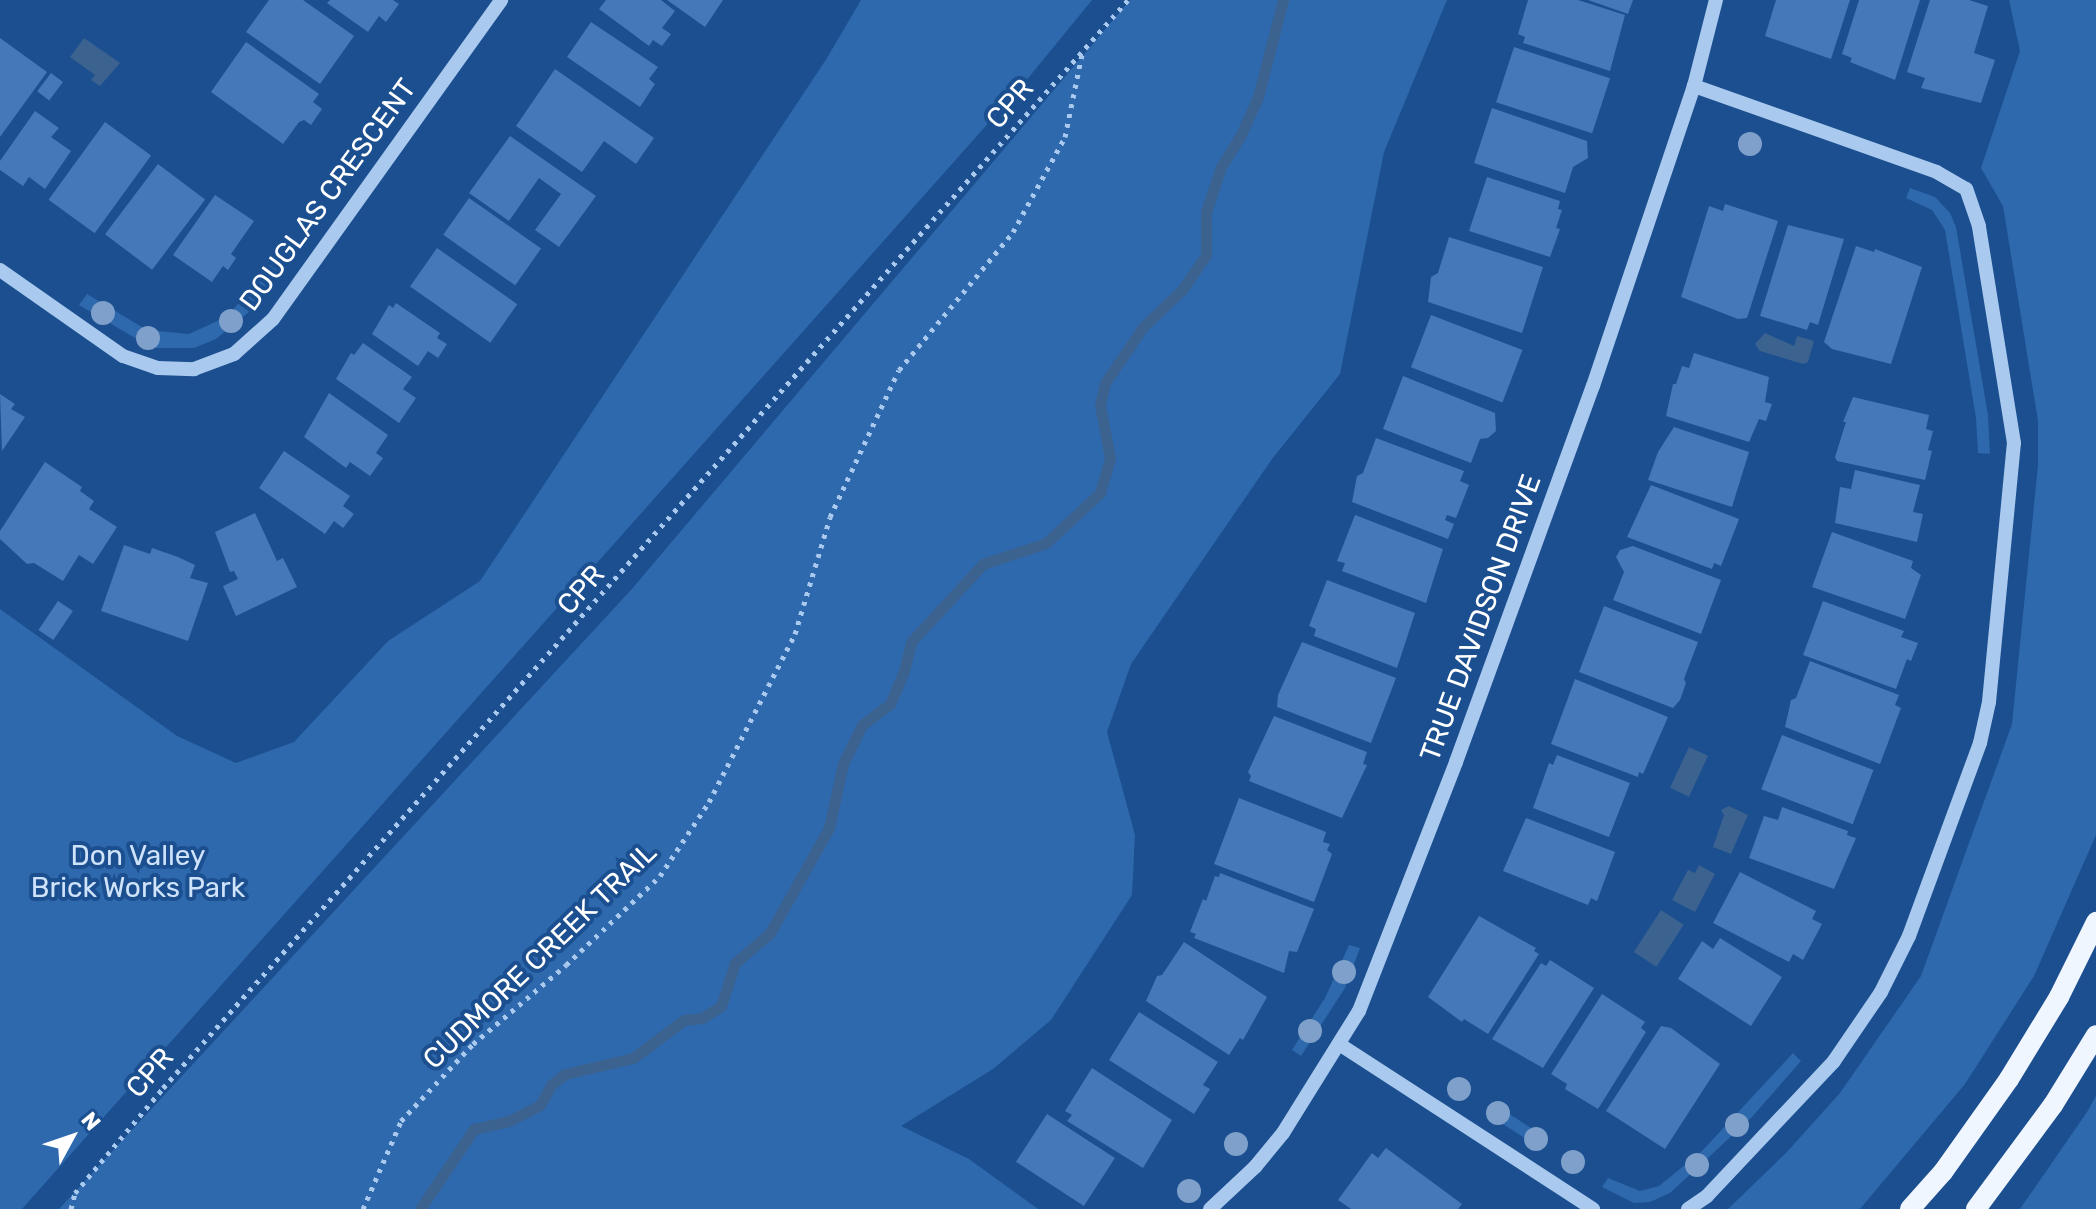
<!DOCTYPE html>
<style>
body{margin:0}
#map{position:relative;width:2096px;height:1209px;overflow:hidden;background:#1b4f8f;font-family:Rubik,sans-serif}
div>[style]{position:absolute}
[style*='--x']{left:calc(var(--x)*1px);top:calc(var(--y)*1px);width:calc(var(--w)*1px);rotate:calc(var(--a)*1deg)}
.green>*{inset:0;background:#2e69ad;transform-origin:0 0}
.water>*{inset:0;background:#3c6290;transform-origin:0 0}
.stream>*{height:11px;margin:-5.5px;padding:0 5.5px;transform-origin:5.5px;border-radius:5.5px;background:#3c6290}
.building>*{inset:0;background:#4478b7;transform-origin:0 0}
.path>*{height:5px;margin-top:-2.5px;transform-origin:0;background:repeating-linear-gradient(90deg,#a9c9ee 0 4px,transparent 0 10px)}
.minor>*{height:14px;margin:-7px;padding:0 7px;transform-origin:7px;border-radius:7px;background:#a9c9ee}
.major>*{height:20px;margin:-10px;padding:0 10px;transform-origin:10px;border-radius:10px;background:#f0f6ff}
.trees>*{width:24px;height:24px;margin:-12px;border-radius:50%;background:#7ea0ca}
span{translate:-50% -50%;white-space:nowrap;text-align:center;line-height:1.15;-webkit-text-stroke:8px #1b4f8f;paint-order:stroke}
.street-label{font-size:28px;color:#fff}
.park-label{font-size:28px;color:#cfe3fa}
.north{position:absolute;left:32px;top:1097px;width:80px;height:80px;-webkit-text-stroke:6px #1b4f8f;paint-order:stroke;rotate:50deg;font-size:22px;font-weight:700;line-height:32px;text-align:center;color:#fff}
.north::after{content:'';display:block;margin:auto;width:28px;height:36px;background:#fff;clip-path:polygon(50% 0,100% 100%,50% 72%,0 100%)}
</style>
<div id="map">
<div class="green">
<i style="clip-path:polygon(861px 0,1092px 0,1025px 82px,22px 1209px,0 1209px,0 609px,177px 736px,236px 763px,294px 742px,388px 641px,480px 581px,827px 58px)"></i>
<i style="clip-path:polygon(1130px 0,1447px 0,1384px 152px,1340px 374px,1272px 459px,1131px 664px,1107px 732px,1135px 835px,1132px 895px,1051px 1020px,993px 1069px,901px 1126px,969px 1159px,1038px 1209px,59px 1209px,631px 590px)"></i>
<i style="clip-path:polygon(2009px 0,2096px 0,2096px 835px,2034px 976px,1965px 1084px,1860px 1209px,1728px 1209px,1786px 1153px,1840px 1093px,1921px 976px,2012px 724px,2038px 465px,2038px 421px,2003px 206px,1981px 168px,2020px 51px)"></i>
<i style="clip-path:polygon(1910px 188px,1935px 197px,1950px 213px,1956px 227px,1988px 415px,1990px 454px,1978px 453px,1976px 418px,1945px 230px,1932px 210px,1906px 198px)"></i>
<i style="clip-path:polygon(270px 265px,280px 272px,255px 307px,216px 339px,194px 348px,152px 348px,79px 305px,87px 294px,147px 330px,189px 334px,228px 316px)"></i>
<i style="left:1523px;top:484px;width:13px;height:54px;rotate:23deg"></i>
<i style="clip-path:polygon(1349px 945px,1360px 948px,1345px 988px,1301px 1056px,1292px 1050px,1325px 998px)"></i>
<i style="clip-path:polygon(1793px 1053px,1801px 1061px,1752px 1117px,1670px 1193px,1650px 1202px,1634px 1203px,1602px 1187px,1608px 1178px,1640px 1191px,1659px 1186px,1702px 1151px)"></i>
<i style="clip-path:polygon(2096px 1096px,2096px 1209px,2020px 1209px,2087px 1112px)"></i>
<i style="left:1494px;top:1104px;width:59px;height:12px;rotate:33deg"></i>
</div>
<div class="water">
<i style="clip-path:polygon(84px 38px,120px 63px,100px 86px,91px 80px,95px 75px,70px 57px)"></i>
<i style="clip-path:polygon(1765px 333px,1794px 346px,1797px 336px,1814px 341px,1808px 362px,1803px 364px,1760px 351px,1755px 344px)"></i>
<i style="left:1689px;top:747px;width:21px;height:45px;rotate:25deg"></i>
<i style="clip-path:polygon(1729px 806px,1748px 815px,1731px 854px,1713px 847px,1724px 815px,1721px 810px)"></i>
<i style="clip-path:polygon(1699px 865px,1715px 874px,1695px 912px,1672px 900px,1688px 870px,1695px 873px)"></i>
<i style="left:1661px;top:910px;width:27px;height:50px;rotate:33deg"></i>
</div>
<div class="stream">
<i style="--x:420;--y:1209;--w:97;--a:-56"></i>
<i style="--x:474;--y:1129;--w:36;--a:-13"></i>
<i style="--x:509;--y:1121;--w:35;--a:-27"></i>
<i style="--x:540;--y:1105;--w:23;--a:-61"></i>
<i style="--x:551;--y:1085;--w:18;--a:-38"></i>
<i style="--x:565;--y:1074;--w:70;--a:-13.2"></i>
<i style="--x:633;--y:1058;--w:64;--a:-36.7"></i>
<i style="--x:684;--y:1020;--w:18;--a:-6"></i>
<i style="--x:702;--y:1018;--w:22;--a:-32"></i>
<i style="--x:721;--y:1006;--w:45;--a:-72"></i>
<i style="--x:735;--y:963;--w:46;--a:-40.6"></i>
<i style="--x:770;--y:933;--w:120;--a:-60.7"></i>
<i style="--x:829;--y:828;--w:66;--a:-77.7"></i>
<i style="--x:843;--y:764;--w:43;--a:-64"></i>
<i style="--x:862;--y:725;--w:35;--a:-37"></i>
<i style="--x:890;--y:704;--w:36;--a:-67"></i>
<i style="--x:904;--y:671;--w:30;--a:-76"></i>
<i style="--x:911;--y:642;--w:106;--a:-47.3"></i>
<i style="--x:983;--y:564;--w:66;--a:-18.4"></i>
<i style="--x:1046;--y:543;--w:74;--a:-42.8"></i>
<i style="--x:1100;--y:493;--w:36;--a:-74"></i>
<i style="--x:1110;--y:458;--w:54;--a:-100.7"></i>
<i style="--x:1100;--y:405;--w:23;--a:-77"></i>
<i style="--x:1105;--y:383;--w:68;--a:-55.8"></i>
<i style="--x:1143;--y:327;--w:54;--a:-43.5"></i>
<i style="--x:1182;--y:290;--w:42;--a:-55.6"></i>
<i style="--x:1206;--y:255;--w:43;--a:-90"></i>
<i style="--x:1206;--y:212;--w:47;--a:-71.6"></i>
<i style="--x:1221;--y:167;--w:36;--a:-58"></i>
<i style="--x:1240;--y:137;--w:44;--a:-65.8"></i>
<i style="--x:1258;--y:97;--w:100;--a:-75.5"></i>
</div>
<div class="building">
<i style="clip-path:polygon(269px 0,303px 0,354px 36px,320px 84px,246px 32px)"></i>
<i style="clip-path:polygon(330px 0,393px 0,399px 4px,386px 22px,379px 16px,368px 32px,327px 3px)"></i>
<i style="clip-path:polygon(606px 0,661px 0,675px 11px,662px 28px,671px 34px,662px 46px,653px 40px,649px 46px,599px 9px)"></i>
<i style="clip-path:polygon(667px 0,723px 0,705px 27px)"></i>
<i style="clip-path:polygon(1528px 0,1578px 0,1625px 15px,1610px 71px,1523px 43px,1525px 37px,1518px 34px)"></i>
<i style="clip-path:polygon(1588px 0,1633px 0,1628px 14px)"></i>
<i style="clip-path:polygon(1776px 0,1850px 0,1831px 59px,1765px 36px)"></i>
<i style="clip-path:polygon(1859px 0,1920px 0,1895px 80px,1850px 62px,1852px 58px,1842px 54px)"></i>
<i style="clip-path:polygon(1930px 0,1969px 0,1988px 6px,1974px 53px,1995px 60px,1981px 103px,1921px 88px,1925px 78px,1907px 72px)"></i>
<i style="clip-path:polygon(591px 22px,658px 67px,649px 79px,655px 84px,640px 107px,567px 57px)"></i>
<i style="clip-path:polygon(0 38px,47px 72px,0 137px)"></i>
<i style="clip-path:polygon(246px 42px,319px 94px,313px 102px,322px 109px,311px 125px,304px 120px,299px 122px,283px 144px,211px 92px)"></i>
<i style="left:1514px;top:47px;width:101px;height:58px;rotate:18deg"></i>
<i style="clip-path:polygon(555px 69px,654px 138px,636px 164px,604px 141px,582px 172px,516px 126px)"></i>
<i style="left:51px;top:73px;width:15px;height:23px;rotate:37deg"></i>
<i style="clip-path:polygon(1492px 108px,1587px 141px,1588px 158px,1573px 167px,1565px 193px,1474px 163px)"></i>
<i style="clip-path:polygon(35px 111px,59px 128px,51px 137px,71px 151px,45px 189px,29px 177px,23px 186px,0 170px,0 161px)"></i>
<i style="left:105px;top:122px;width:57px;height:96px;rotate:36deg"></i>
<i style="clip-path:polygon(510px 136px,596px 196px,559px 247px,535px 230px,561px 194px,539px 178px,509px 221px,469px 193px)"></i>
<i style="left:158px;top:164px;width:59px;height:88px;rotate:37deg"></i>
<i style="clip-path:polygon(1487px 177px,1560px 201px,1558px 209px,1562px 210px,1556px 228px,1560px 229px,1550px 257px,1469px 231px)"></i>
<i style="clip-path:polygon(215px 195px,254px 221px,231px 254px,236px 258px,228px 270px,223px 266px,212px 282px,173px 255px)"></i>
<i style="left:469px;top:198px;width:88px;height:45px;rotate:35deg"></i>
<i style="clip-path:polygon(1725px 204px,1778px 221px,1747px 318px,1738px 319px,1681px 297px,1709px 206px,1723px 211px)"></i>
<i style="clip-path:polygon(1788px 225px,1844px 239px,1818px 325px,1810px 322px,1807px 330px,1760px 316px)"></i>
<i style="clip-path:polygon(1449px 237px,1543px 267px,1522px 333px,1428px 302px,1431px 277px,1438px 273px)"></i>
<i style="clip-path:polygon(1856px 246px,1874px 252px,1875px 249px,1922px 267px,1891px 364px,1832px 349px,1824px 342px)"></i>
<i style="left:437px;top:248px;width:98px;height:47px;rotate:35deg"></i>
<i style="clip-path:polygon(396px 303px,440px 333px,437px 338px,447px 344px,438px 358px,428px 351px,418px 366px,372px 334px,389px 305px,393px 308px)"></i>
<i style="left:1431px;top:315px;width:98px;height:56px;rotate:21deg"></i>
<i style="clip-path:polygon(363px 343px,412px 377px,403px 389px,416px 398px,399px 423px,336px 379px,351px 353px,354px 355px)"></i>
<i style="clip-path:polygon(1694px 353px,1769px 377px,1765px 402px,1772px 404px,1766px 421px,1759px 419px,1749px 442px,1666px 416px,1673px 384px,1676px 384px,1682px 366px,1689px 368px)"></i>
<i style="clip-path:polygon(1403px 376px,1495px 413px,1496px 431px,1488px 438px,1480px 439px,1471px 463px,1383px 429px)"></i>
<i style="clip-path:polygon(329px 393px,388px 435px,376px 453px,383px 458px,370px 476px,350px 462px,346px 468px,304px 437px)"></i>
<i style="clip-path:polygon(0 394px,15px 404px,11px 409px,25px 417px,2px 451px)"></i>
<i style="clip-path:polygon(1853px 397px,1929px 415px,1926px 429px,1933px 431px,1928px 450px,1932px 451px,1925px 480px,1837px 461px,1835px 457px,1846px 422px,1843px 422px)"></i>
<i style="clip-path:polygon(1674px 427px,1749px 452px,1732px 507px,1648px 480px,1658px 452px)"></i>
<i style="clip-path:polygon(1376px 438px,1464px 471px,1460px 481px,1469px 485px,1456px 518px,1447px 515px,1445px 520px,1454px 524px,1448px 539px,1352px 502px,1357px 476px,1363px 473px)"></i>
<i style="clip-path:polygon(284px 451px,350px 496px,343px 506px,354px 514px,343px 528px,334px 521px,325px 534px,259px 488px)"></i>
<i style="clip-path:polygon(45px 462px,82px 487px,80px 491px,94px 501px,89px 509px,117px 527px,93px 564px,79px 555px,63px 581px,34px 563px,27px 564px,0 539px,0 531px)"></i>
<i style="clip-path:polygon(1855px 470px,1920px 485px,1913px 512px,1923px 514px,1917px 542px,1835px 523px,1840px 487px,1851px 489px)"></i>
<i style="clip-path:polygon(1651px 485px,1739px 519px,1721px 566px,1714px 563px,1712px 569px,1627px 537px)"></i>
<i style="clip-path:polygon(255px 513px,277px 561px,283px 558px,297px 587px,236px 616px,223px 586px,238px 579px,234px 571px,230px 572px,215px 532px)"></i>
<i style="clip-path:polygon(1355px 515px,1443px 549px,1426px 603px,1342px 571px,1345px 563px,1337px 561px)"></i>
<i style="clip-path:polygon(1832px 532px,1913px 561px,1911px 568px,1921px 575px,1905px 619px,1812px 587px)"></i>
<i style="clip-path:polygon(124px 545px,150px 554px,152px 548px,178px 557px,195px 565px,190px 578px,208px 583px,188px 641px,101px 611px)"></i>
<i style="clip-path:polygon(1633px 546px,1721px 580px,1701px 634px,1613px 600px,1624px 572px,1616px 557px,1620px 550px)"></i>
<i style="clip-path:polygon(1327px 580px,1415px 613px,1397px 668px,1314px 636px,1316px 629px,1309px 626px)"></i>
<i style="left:58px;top:601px;width:18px;height:35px;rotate:34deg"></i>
<i style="clip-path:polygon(1823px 601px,1904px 631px,1901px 637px,1918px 643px,1911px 661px,1907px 659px,1896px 689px,1803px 655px)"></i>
<i style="clip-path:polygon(1604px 606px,1698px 642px,1684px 679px,1686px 683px,1680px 700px,1673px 708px,1579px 672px)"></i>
<i style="clip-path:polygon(1302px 642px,1396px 678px,1371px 743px,1277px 707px,1278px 695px)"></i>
<i style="clip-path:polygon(1810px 661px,1899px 695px,1895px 705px,1901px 708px,1880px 764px,1785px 727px,1791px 700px,1796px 698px)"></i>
<i style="clip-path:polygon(1575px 679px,1668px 717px,1643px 774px,1639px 772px,1638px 777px,1551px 744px)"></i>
<i style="clip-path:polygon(1274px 716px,1367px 752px,1363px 764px,1367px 765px,1342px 818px,1249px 781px,1251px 776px,1248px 772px)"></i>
<i style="left:1782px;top:735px;width:98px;height:58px;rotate:21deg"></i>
<i style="clip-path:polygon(1557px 755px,1630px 783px,1609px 837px,1533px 808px,1549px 763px,1553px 765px)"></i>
<i style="clip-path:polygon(1239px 798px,1326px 832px,1323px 842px,1330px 844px,1327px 850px,1332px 854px,1314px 902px,1214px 864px)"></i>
<i style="clip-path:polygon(1782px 807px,1848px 831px,1847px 835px,1856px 838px,1834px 889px,1749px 858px,1764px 816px,1778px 820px)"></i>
<i style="clip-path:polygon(1526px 818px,1615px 852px,1597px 901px,1591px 898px,1588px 905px,1503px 871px)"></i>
<i style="clip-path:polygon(1740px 872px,1816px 911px,1812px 919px,1822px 924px,1803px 960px,1793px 954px,1789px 962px,1713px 923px)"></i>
<i style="clip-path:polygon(1220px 873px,1314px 909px,1297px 952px,1289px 951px,1284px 973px,1194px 938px,1196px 934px,1190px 932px,1203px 899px,1206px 901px,1215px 876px,1219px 877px)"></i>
<i style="clip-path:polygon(1479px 916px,1536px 948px,1534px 951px,1539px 954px,1488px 1034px,1464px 1019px,1462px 1022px,1428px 997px)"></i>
<i style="clip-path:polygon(1720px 938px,1782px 977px,1751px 1026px,1678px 979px,1702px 941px,1713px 949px)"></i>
<i style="clip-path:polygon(1184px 942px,1267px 997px,1243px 1040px,1240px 1038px,1229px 1055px,1146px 1001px,1157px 976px,1162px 975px)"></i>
<i style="clip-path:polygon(1550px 960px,1594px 988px,1543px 1068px,1492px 1039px,1541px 963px,1546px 966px)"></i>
<i style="clip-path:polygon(1602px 994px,1645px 1022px,1641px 1028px,1646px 1032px,1598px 1109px,1565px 1089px,1567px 1084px,1551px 1074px)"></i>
<i style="clip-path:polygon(1139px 1012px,1218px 1062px,1203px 1085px,1210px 1089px,1194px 1114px,1109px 1060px)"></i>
<i style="clip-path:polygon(1661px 1026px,1671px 1028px,1720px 1064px,1665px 1149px,1606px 1111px)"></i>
<i style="clip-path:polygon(1092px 1068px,1172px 1120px,1143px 1168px,1067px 1121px,1072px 1115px,1065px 1111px)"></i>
<i style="left:1047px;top:1114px;width:81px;height:57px;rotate:33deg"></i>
<i style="clip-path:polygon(1386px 1148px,1462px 1204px,1458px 1209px,1351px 1209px,1338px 1200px,1372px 1153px,1378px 1158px)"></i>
</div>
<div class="path">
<i style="--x:71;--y:1209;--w:16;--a:-76"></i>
<i style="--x:75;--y:1193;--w:137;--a:-50"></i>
<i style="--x:163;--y:1088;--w:1454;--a:-48.43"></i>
<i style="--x:363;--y:1209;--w:96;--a:-66.6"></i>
<i style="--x:401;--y:1121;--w:105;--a:-46.9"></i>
<i style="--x:473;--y:1044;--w:122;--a:-40.3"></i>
<i style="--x:566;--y:965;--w:129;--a:-43.4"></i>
<i style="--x:660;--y:876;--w:89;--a:-56.5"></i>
<i style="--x:709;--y:802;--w:189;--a:-62.9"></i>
<i style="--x:795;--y:634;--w:122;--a:-73.3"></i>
<i style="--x:830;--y:517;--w:162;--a:-64.9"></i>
<i style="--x:899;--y:370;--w:179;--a:-50.4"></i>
<i style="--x:1013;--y:232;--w:108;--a:-61.3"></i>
<i style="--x:1065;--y:137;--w:85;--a:-78.4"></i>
</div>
<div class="minor">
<i style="--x:0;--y:270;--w:150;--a:35"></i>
<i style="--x:123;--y:356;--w:37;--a:19"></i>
<i style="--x:158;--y:368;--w:36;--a:2"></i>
<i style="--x:194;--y:369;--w:43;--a:-20.6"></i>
<i style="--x:234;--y:354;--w:52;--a:-41.9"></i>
<i style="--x:273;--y:319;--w:392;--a:-54.4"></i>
<i style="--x:1339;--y:1044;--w:303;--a:33"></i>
<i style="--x:1210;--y:1209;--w:62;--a:-43"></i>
<i style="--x:1255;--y:1167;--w:44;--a:-50.5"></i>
<i style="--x:1283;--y:1133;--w:144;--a:-58.1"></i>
<i style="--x:1359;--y:1011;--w:267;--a:-68.7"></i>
<i style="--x:1456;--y:762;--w:400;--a:-70"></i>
<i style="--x:1593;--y:386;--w:317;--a:-71.4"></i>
<i style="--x:1694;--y:86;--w:89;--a:-75.7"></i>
<i style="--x:1688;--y:1209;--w:23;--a:-34"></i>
<i style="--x:1707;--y:1196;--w:185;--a:-46.7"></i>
<i style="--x:1834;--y:1061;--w:83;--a:-55.7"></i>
<i style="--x:1881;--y:992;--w:63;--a:-63.4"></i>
<i style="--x:1909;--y:936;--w:206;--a:-69.8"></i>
<i style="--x:1980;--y:743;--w:42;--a:-77.6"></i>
<i style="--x:1989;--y:702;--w:260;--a:-84.5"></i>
<i style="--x:2014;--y:443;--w:220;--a:-99.2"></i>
<i style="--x:1979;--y:226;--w:39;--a:-109"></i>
<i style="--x:1966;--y:189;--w:34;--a:-150"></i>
<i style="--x:1937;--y:172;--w:258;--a:-160.5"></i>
</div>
<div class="major">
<i style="--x:1910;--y:1209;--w:50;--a:-48.3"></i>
<i style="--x:1943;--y:1172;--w:114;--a:-54.6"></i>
<i style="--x:2009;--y:1079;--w:96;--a:-58.6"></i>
<i style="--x:2059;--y:997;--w:84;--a:-63.7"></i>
<i style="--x:1976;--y:1209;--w:129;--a:-53.5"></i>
<i style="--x:2053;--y:1105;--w:82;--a:-58.4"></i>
</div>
<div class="trees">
<i style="left:1750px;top:144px"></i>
<i style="left:103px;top:313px"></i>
<i style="left:231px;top:321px"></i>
<i style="left:148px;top:338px"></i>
<i style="left:1344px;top:972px"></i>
<i style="left:1310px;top:1031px"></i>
<i style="left:1459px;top:1089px"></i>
<i style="left:1498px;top:1113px"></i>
<i style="left:1737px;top:1125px"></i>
<i style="left:1536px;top:1139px"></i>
<i style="left:1236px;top:1144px"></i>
<i style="left:1573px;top:1162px"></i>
<i style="left:1697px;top:1165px"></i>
<i style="left:1189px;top:1191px"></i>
</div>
<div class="street-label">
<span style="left:1010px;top:104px;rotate:-49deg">CPR</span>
<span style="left:328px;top:195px;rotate:-54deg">DOUGLAS CRESCENT</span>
<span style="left:581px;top:590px;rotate:-49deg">CPR</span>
<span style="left:1481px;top:618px;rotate:-70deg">TRUE DAVIDSON DRIVE</span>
<span style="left:540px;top:956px;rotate:-44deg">CUDMORE CREEK TRAIL</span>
<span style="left:150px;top:1073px;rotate:-49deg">CPR</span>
</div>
<div class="park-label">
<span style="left:138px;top:872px">Don Valley<br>Brick Works Park</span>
</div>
<div class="north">N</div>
</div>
